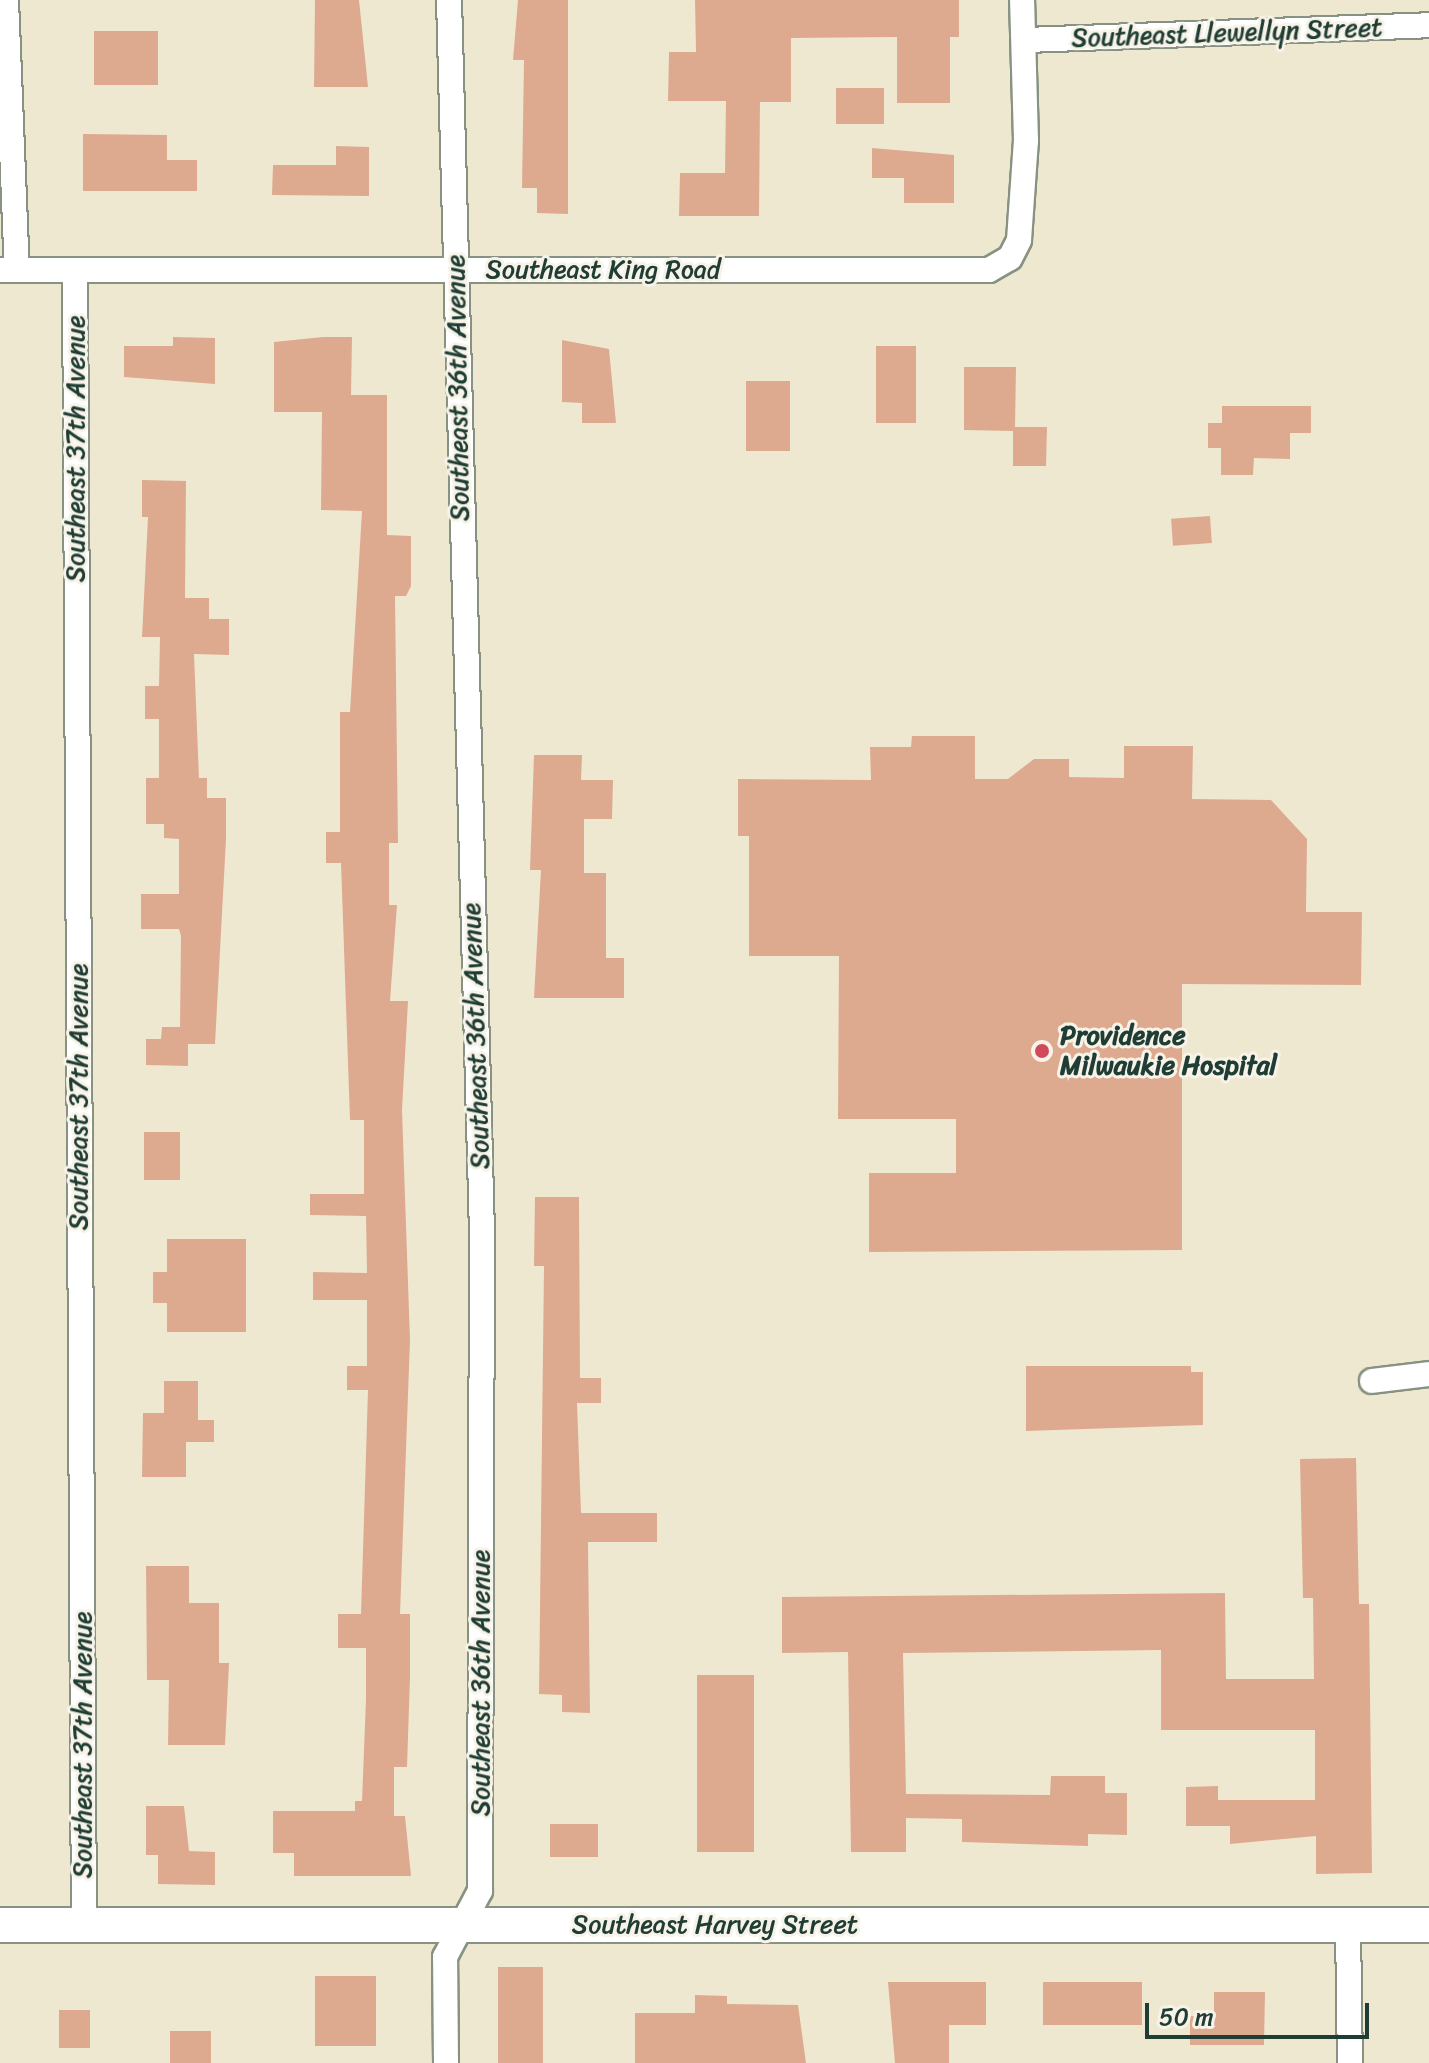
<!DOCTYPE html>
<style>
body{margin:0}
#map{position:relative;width:1429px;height:2063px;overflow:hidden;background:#efe8d0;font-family:Sriracha,sans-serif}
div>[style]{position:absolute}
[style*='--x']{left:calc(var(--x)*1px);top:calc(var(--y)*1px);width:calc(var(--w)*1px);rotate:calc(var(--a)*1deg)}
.building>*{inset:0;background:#ddaa90;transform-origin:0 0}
.roads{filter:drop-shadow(2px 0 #879282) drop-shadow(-2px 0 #879282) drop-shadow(0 2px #879282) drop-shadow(0 -2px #879282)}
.street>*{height:24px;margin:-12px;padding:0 12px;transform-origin:12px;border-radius:12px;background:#fff}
.secondary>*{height:34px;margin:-17px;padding:0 17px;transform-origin:17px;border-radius:17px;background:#fff}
.dots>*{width:22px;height:22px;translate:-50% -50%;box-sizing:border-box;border:4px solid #f7f3e8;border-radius:50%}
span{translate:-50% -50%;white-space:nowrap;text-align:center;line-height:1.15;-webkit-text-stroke:6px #f7f3e8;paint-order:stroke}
.street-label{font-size:26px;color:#1f3d34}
.poi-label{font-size:26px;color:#1f3d34;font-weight:700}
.left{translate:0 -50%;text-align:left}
.scale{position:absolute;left:1145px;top:2003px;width:224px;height:36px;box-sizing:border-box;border:4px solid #1f3d34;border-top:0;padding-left:10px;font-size:24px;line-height:28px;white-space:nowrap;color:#1f3d34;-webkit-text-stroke:6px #f7f3e8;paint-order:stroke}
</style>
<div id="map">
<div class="building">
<i style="clip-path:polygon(315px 0,359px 0,368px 87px,314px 87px)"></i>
<i style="clip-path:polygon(518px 0,568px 0,568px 214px,537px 213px,537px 188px,522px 188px,524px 60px,513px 60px)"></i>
<i style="clip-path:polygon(695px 0,959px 0,959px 37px,950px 37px,950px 103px,897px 103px,897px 37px,791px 38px,791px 102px,760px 102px,759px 216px,679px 216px,680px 173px,725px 173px,726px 101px,668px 101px,669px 52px,696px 52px)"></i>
<i style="left:94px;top:31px;width:64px;height:54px"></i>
<i style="left:836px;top:88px;width:48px;height:36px"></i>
<i style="clip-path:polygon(83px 134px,167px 135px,167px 160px,197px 160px,197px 191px,83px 191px)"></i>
<i style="clip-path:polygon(336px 146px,369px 147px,369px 196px,272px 195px,273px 165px,336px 165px)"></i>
<i style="clip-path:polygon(872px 148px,954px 155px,954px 203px,904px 203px,904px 178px,872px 178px)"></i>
<i style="clip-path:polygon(173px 337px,215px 338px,215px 384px,124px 377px,124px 346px,173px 346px)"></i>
<i style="clip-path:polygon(323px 337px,352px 337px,351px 395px,387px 395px,387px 535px,411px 536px,411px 586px,406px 596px,395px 596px,398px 843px,389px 843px,389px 905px,397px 905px,390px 1001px,408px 1001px,402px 1110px,410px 1340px,400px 1614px,410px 1614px,410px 1677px,407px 1767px,394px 1767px,394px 1816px,405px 1816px,411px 1876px,294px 1876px,294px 1853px,273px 1853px,273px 1811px,355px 1811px,355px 1801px,362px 1801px,366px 1699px,366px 1648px,338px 1648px,338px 1614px,361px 1614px,368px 1390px,347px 1390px,347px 1366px,367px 1366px,367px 1300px,313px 1300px,313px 1272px,367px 1273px,366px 1216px,310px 1215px,310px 1194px,364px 1194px,364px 1120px,350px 1120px,341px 863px,326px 863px,326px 832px,340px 832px,340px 712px,350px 712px,362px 511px,321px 510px,322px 412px,274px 412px,274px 342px)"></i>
<i style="clip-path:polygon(562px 340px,609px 349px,616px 423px,582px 423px,582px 403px,562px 402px)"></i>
<i style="left:876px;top:346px;width:40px;height:77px"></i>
<i style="clip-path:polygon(964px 367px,1016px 367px,1015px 427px,1047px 427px,1046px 466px,1013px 466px,1013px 431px,964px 430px)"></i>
<i style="left:746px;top:381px;width:44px;height:70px"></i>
<i style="clip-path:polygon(1222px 406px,1311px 406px,1311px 433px,1290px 433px,1290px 459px,1254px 458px,1253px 475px,1221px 475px,1221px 448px,1208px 448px,1208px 423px,1222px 423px)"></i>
<i style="clip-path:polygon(142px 480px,186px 481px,185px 598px,209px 598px,209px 619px,229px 619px,229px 655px,194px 654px,199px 778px,207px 778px,207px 798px,226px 798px,226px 839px,215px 1044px,188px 1044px,188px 1066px,146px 1065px,146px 1039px,161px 1039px,162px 1027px,180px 1027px,181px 936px,179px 929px,141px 929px,141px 894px,179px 894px,179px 839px,164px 838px,164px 824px,146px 824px,146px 778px,159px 778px,159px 719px,145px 719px,145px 686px,159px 686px,160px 637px,142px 637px,148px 517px,142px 517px)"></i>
<i style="left:1210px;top:516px;width:27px;height:39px;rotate:86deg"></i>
<i style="clip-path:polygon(912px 736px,975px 736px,975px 779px,1008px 779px,1034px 759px,1069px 759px,1069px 777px,1124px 778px,1124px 746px,1193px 746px,1192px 799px,1271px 800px,1307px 839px,1306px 912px,1362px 912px,1361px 985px,1182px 984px,1182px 1250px,869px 1252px,869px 1173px,956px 1173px,956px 1119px,838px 1119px,839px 956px,749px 956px,749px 836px,738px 836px,738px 779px,871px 780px,870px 747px,911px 747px)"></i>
<i style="clip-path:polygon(534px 755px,582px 755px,581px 780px,613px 780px,612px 819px,584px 819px,584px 873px,606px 873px,606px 958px,624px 958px,624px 998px,534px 998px,541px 870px,530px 870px)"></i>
<i style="left:144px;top:1132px;width:36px;height:48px"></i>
<i style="clip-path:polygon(535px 1197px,579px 1197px,580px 1378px,601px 1378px,601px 1403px,577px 1403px,581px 1513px,657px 1513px,657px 1542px,588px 1542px,590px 1713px,562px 1712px,562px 1695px,539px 1694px,544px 1266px,534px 1266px)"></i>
<i style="clip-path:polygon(167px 1239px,246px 1239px,246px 1332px,167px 1332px,167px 1303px,153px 1303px,153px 1272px,167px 1272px)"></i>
<i style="clip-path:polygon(1026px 1366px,1191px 1366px,1191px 1372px,1203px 1372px,1203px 1425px,1026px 1431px)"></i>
<i style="clip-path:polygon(164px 1381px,198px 1381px,198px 1420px,214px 1420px,214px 1442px,186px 1442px,186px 1477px,142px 1477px,143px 1413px,164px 1413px)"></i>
<i style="clip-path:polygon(1356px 1458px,1359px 1604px,1369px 1604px,1372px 1873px,1316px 1874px,1316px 1836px,1230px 1844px,1230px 1826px,1186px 1826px,1186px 1787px,1218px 1786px,1218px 1800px,1315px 1800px,1315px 1730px,1161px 1730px,1161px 1650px,903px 1653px,906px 1794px,1050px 1795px,1051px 1776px,1105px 1776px,1105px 1793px,1127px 1793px,1127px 1835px,1088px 1834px,1088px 1846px,962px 1842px,962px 1819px,906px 1818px,906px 1852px,851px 1852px,848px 1652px,782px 1653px,782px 1597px,1225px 1593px,1226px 1679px,1314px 1679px,1313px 1598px,1303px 1598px,1300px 1459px)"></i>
<i style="clip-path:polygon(146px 1566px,189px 1566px,189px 1603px,219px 1603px,219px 1663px,229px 1663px,225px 1745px,168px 1745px,169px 1680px,147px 1680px)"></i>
<i style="left:697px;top:1675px;width:57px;height:177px"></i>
<i style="clip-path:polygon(146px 1806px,184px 1806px,189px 1851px,215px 1852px,215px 1885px,158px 1884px,158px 1855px,146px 1855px)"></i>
<i style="left:550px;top:1824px;width:48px;height:33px"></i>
<i style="left:498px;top:1967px;width:45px;height:96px"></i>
<i style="left:315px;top:1976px;width:61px;height:70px"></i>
<i style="clip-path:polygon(888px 1982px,986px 1982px,986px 2025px,949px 2025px,949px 2063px,895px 2063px)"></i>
<i style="left:1043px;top:1982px;width:99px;height:43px"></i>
<i style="clip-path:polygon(1214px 1992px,1265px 1992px,1264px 2045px,1190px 2045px,1190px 2016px,1214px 2017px)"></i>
<i style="clip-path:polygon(695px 1995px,727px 1996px,727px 2004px,798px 2005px,806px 2063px,635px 2063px,635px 2013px,695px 2013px)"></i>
<i style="left:59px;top:2010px;width:31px;height:38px"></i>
<i style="left:170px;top:2031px;width:41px;height:32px"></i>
</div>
<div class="roads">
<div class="street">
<i style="--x:6;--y:0;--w:270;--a:87.7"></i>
<i style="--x:1026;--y:40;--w:403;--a:-2.1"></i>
<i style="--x:0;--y:270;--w:989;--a:0"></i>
<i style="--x:989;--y:270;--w:24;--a:-30"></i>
<i style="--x:1010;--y:258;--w:20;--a:-63"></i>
<i style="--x:1019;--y:240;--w:99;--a:-86"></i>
<i style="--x:1026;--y:141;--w:141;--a:-91.6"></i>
<i style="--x:75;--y:270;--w:1655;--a:89.69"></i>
<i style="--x:1372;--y:1381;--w:57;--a:-7"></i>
<i style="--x:1348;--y:1925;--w:138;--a:89.2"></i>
<i style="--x:446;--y:2063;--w:106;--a:-90.5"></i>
<i style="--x:445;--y:1957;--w:75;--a:-62.1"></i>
<i style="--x:480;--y:1891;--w:657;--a:-89.83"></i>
<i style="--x:482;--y:1234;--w:1234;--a:-91.53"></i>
</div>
<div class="secondary">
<i style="--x:0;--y:1925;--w:1429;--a:0"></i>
</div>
</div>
<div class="dots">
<i style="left:1042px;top:1051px;background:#d1495b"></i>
</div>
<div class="street-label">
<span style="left:1227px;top:33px;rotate:-2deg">Southeast Llewellyn Street</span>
<span style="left:603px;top:270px">Southeast King Road</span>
<span style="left:458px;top:388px;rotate:-91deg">Southeast 36th Avenue</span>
<span style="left:76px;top:449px;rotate:-90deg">Southeast 37th Avenue</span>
<span style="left:476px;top:1036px;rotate:-92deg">Southeast 36th Avenue</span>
<span style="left:79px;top:1097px;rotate:-90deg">Southeast 37th Avenue</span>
<span style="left:481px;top:1683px;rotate:-90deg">Southeast 36th Avenue</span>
<span style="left:83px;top:1745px;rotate:-90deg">Southeast 37th Avenue</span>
<span style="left:715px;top:1925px">Southeast Harvey Street</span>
</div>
<div class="poi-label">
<span class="left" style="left:1060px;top:1051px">Providence<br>Milwaukie Hospital</span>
</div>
<div class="scale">50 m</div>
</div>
